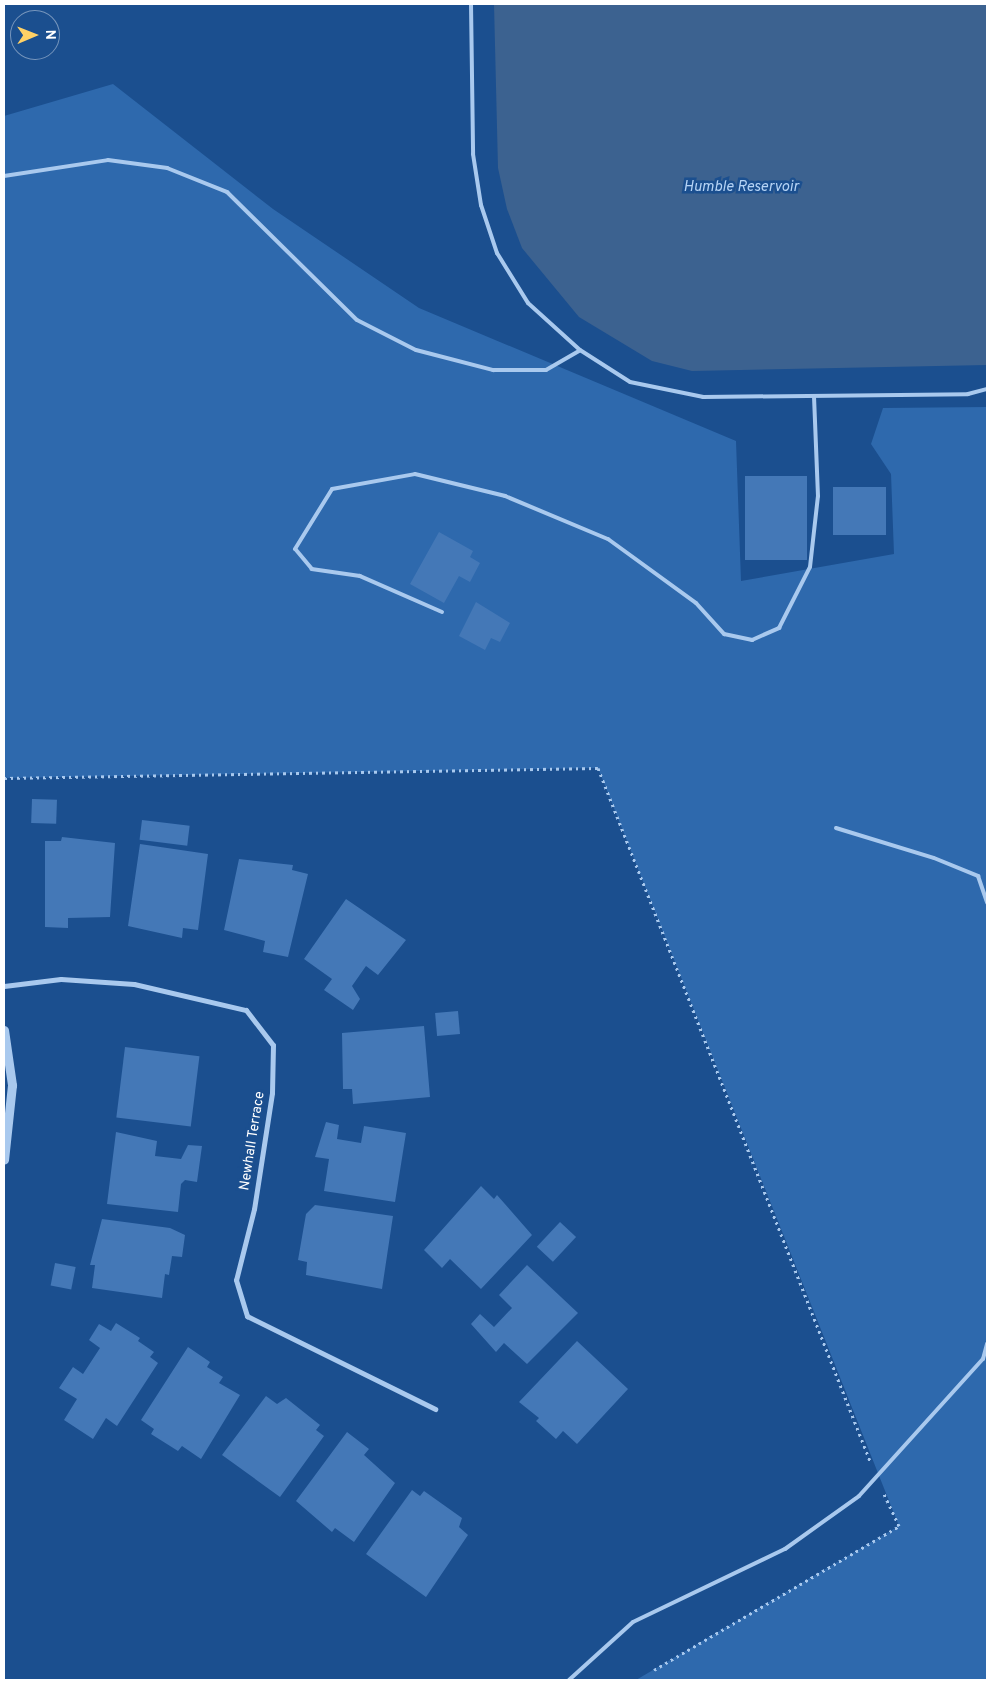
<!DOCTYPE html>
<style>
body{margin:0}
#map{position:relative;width:991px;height:1684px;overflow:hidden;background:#1b4f8f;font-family:Overpass,sans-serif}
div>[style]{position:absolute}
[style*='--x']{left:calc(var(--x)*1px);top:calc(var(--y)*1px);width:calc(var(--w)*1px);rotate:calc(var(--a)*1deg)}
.green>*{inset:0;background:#2e69ad}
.water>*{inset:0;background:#3c6290}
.building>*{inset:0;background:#4478b7;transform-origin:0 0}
.path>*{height:3px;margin-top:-1.5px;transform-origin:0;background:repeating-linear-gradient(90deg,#a9c9ee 0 2.5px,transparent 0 6.5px)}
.service>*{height:4px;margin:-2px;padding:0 2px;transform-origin:2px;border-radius:2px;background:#a9c9ee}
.minor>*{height:5px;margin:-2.5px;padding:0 2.5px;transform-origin:2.5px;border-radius:2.5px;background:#a9c9ee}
.tertiary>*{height:9px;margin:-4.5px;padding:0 4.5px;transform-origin:4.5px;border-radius:4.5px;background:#a9c9ee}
span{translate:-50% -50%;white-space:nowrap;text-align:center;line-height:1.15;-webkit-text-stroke:5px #1b4f8f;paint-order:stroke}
.street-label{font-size:14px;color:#fff}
.water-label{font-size:15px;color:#b5d3f5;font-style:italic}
.frame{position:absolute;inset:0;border:5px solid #fff;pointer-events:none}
.north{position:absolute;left:10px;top:10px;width:50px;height:50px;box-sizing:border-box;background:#1b4f8f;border:1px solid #7695bc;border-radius:50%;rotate:89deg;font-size:14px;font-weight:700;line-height:20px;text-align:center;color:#fff}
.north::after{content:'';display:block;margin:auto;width:18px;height:22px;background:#ffd166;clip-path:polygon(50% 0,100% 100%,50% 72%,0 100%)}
</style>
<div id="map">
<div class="green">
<i style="clip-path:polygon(113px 84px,273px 209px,419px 308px,736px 441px,741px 581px,894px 554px,891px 474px,871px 444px,883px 408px,987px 407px,987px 1680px,636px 1680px,899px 1526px,598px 768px,4px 778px,4px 116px)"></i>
</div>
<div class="water">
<i style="clip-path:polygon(494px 4px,987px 4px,987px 365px,692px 371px,652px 361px,579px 317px,522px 248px,507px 209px,498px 168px)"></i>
</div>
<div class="building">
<i style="left:745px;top:476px;width:62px;height:84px"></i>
<i style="left:886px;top:487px;width:48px;height:53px;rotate:90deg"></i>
<i style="clip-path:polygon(439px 532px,473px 551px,470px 557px,480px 563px,470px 582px,459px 576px,444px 603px,410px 584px)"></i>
<i style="clip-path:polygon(476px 602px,510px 623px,500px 642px,491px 638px,485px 650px,459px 636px)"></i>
<i style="left:32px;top:799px;width:25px;height:24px;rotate:2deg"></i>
<i style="left:142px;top:820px;width:48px;height:20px;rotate:7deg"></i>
<i style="clip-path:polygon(62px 837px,115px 843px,110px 917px,68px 918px,68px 928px,45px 927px,45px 841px,61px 841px)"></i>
<i style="clip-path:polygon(140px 844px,208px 854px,198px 930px,183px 928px,182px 938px,128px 926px)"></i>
<i style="clip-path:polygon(239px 859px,293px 865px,292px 870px,308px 874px,288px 957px,263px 952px,265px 941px,224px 930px)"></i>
<i style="clip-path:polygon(346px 899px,406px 940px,378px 975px,366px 966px,352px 986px,360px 999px,353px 1010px,324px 990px,332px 979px,304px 959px)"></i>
<i style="left:458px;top:1011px;width:23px;height:23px;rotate:85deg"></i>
<i style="clip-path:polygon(424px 1026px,430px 1097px,353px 1104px,352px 1089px,343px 1089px,342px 1033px)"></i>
<i style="left:125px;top:1047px;width:75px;height:71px;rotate:7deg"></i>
<i style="clip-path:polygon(326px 1122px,339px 1125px,337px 1139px,361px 1143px,364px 1126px,406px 1133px,395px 1202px,324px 1191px,329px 1159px,315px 1157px)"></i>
<i style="clip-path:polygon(116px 1132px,157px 1141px,155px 1156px,181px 1159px,188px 1145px,202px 1146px,197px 1182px,185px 1180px,181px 1184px,178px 1212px,107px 1204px)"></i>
<i style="clip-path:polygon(481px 1186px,494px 1199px,497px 1195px,532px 1235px,481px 1289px,450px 1259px,442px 1268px,424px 1250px)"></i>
<i style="clip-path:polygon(315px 1205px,393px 1216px,382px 1289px,306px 1275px,307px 1262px,298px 1260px,306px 1214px)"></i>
<i style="clip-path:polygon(102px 1219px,170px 1228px,185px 1235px,182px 1257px,172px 1256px,169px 1275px,165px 1274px,162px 1298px,92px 1288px,95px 1265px,90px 1265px)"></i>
<i style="left:560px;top:1222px;width:22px;height:34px;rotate:43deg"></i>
<i style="left:55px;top:1263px;width:21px;height:23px;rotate:11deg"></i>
<i style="clip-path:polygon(527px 1265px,578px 1313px,527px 1364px,504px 1343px,496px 1352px,471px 1324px,480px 1314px,494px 1327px,512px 1308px,499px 1295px)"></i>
<i style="clip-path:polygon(116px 1323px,140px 1338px,138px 1341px,154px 1352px,150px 1357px,158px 1363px,117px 1426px,106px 1418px,93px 1439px,64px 1420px,77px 1399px,59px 1388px,73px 1367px,83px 1374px,100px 1348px,89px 1340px,99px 1324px,111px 1331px)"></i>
<i style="clip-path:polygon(577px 1341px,628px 1389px,577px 1444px,563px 1431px,556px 1439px,536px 1421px,539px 1418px,519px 1402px)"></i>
<i style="clip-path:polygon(188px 1347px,210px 1362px,207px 1367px,223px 1377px,219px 1383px,240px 1395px,201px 1459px,182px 1446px,178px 1451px,151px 1434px,154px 1429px,141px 1420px)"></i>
<i style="clip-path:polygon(266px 1396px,277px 1404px,286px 1398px,320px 1425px,316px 1430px,324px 1436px,280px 1497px,222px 1455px)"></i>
<i style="clip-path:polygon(347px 1432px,369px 1449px,364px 1455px,395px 1483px,354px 1542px,335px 1528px,332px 1532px,296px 1501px)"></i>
<i style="clip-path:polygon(412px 1490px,420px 1496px,424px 1491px,462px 1518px,459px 1527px,468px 1535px,426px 1597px,366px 1554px)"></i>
</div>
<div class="path">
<i style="--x:4;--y:778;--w:594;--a:-0.96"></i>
<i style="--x:598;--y:768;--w:744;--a:68.57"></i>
<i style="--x:654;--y:1670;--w:284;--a:-30.4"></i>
<i style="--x:899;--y:1526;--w:38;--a:-115"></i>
</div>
<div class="service">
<i style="--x:471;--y:4;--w:150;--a:89.2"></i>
<i style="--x:473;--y:154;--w:52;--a:81.1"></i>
<i style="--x:481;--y:205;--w:51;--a:71.6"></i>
<i style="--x:497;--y:253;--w:59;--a:58.2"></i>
<i style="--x:528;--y:303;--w:70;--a:42.1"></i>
<i style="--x:580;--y:350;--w:59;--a:32.6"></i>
<i style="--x:630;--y:382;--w:75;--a:11.6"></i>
<i style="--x:703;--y:397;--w:265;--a:-0.6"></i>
<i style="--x:968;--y:394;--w:20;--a:-15"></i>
<i style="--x:4;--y:176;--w:105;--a:-8.7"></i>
<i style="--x:108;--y:160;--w:60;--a:7.7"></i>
<i style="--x:167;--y:168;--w:65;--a:21.8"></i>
<i style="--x:227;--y:192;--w:182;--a:44.6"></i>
<i style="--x:357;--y:320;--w:66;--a:27"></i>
<i style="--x:416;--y:350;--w:80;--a:14.6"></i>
<i style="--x:493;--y:370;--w:53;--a:0"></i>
<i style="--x:546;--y:370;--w:39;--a:-30"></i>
<i style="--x:442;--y:612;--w:90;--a:-156.3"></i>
<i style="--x:360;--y:576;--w:49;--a:-171.7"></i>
<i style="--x:312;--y:569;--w:26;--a:-130"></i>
<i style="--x:295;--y:549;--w:70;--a:-58.3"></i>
<i style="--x:332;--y:489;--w:84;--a:-10.2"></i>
<i style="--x:415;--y:474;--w:93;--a:13.7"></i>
<i style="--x:505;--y:496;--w:112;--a:22.7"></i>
<i style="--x:608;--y:539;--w:109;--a:36"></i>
<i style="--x:696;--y:603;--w:42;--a:47.9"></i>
<i style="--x:724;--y:634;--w:29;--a:12"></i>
<i style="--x:752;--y:640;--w:30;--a:-24"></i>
<i style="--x:779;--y:628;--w:68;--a:-63.1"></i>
<i style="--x:810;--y:567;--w:71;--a:-83.6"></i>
<i style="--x:818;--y:496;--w:100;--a:-92.3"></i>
<i style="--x:836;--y:828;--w:102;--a:17"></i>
<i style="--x:934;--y:858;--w:48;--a:22.2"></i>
<i style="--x:978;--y:876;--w:28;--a:71"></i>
<i style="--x:569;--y:1680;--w:86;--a:-42.2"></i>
<i style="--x:633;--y:1622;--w:169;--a:-25.7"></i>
<i style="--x:785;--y:1549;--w:91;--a:-35.6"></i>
<i style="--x:859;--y:1496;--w:185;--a:-47.9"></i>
<i style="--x:983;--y:1359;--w:16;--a:-75"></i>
</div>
<div class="minor">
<i style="--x:4;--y:986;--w:57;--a:-7"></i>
<i style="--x:61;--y:979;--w:73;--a:3.9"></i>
<i style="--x:134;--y:984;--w:115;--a:13.1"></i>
<i style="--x:246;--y:1010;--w:44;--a:52.4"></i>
<i style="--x:273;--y:1045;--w:48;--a:91.2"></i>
<i style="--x:272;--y:1093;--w:117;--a:98.8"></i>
<i style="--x:254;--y:1209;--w:73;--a:104.2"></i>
<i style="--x:236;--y:1280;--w:38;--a:73"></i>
<i style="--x:247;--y:1316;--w:210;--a:26.3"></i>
</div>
<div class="tertiary">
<i style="--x:4;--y:1030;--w:56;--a:81.7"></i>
<i style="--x:12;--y:1085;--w:75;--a:96.1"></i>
</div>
<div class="street-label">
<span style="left:253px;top:1141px;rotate:-81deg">Newhall Terrace</span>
</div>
<div class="water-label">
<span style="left:741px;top:188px">Humble Reservoir</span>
</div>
<div class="frame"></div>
<div class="north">N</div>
</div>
